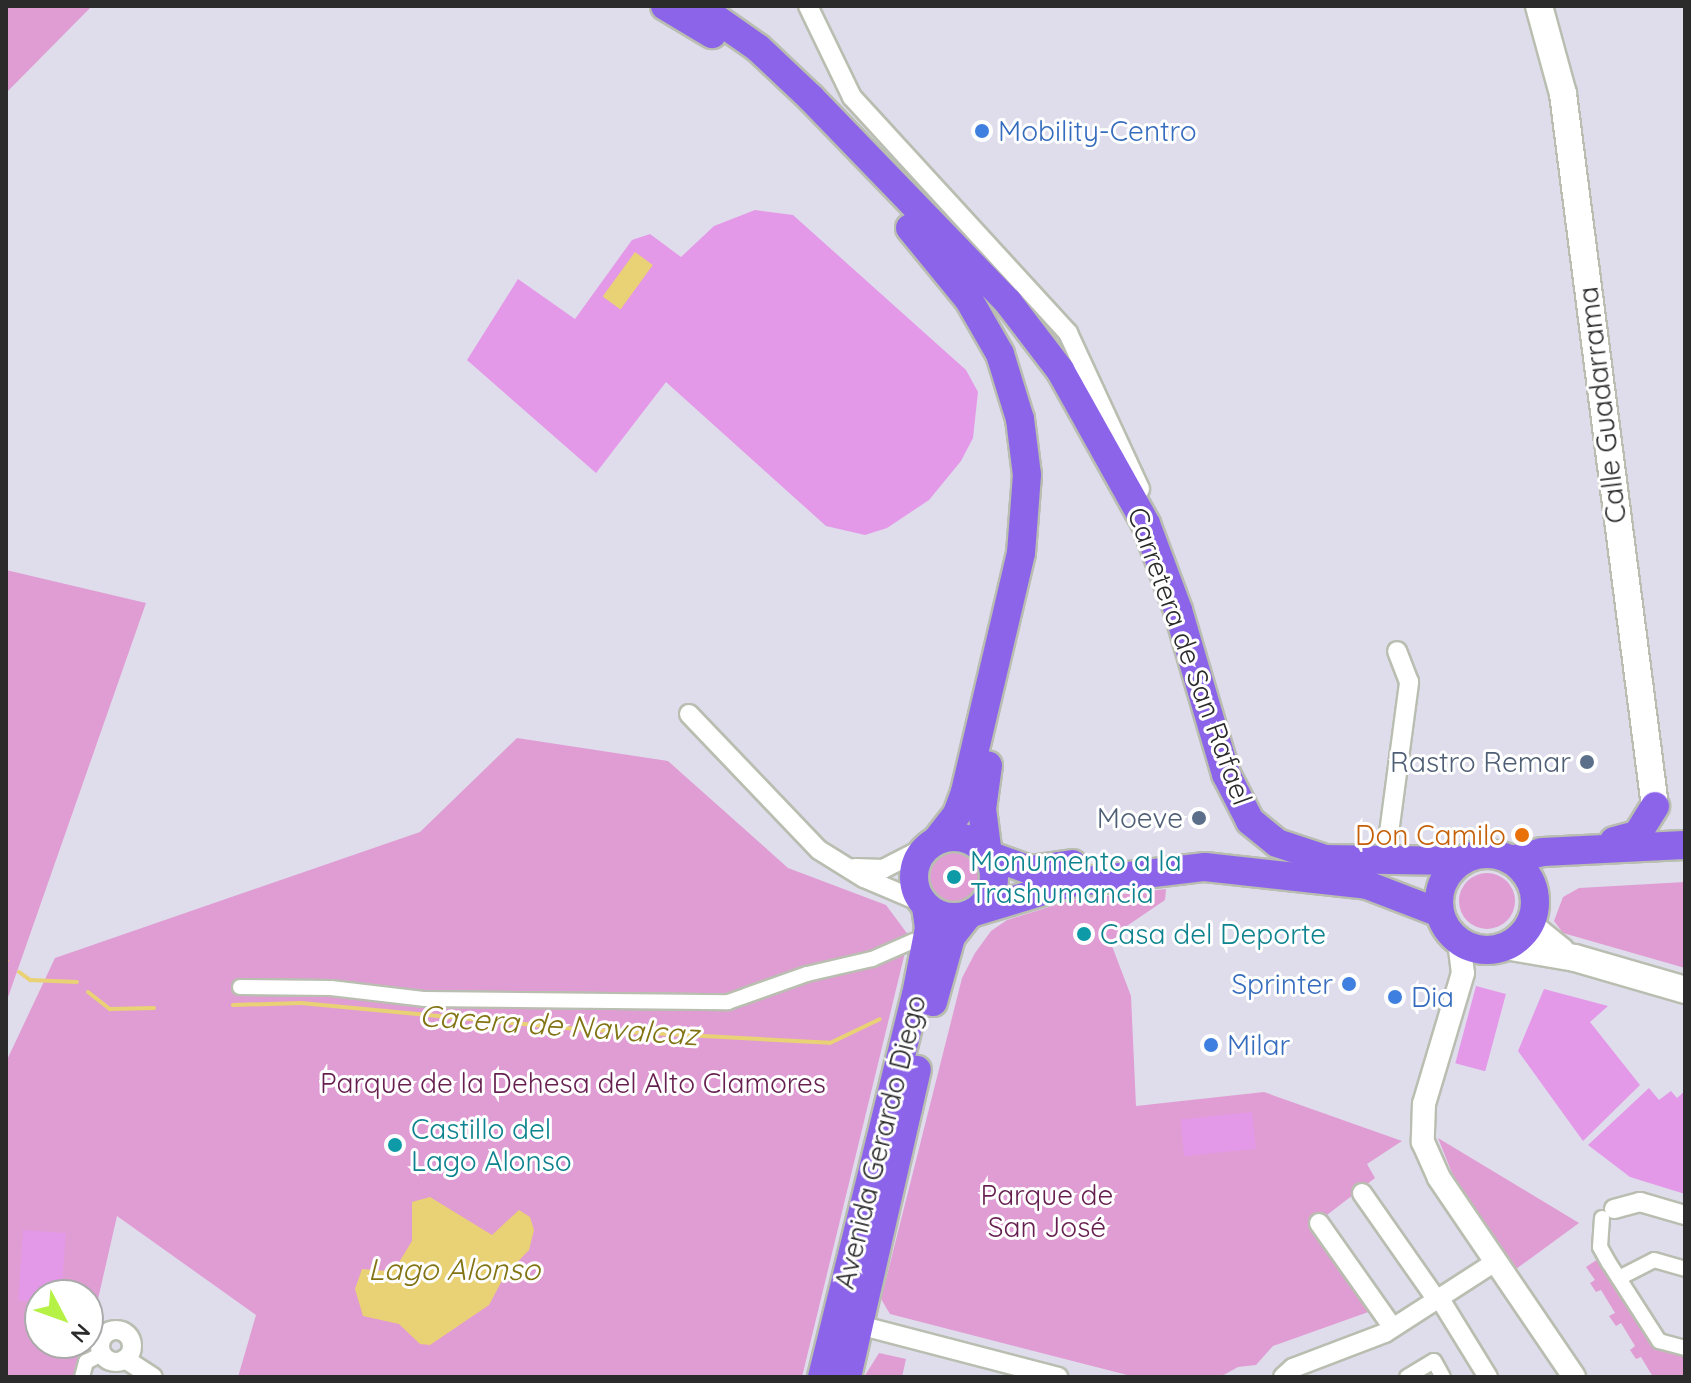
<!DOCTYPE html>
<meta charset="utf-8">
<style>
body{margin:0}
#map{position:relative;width:1691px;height:1383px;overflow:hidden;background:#dfddec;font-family:Quicksand,sans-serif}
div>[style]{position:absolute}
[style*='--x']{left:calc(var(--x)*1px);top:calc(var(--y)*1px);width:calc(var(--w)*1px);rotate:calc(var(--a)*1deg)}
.green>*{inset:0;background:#e09dd3}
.round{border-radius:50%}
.pitch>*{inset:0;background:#e399e7;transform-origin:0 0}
.water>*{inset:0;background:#e9d175;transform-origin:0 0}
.stream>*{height:4px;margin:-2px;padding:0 2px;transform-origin:2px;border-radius:2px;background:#e9d175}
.roads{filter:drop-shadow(2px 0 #b9beb1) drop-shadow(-2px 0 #b9beb1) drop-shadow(0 2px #b9beb1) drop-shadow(0 -2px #b9beb1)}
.pedestrian>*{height:14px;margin:-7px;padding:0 7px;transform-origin:7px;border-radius:7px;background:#fff}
.minor>*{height:18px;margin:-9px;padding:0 9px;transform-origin:9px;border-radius:9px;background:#fff}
.minor>.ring{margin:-9px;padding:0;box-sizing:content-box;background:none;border:18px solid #fff;border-radius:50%}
.tertiary>*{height:22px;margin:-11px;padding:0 11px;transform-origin:11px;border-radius:11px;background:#fff}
.secondary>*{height:26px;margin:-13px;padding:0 13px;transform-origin:13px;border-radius:13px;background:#fff}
.primary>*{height:28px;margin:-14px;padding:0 14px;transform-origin:14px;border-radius:14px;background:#8c64ea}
.primary>.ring{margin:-14px;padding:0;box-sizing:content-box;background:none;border:28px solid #8c64ea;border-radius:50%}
.dots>*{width:22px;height:22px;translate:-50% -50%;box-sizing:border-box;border:4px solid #fff;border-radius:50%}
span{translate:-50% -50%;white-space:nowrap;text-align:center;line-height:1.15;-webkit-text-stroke:6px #fff;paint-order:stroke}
.shop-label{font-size:28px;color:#366cbe}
.left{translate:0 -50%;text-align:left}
.right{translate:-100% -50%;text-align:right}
.street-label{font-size:28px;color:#2b2b2b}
.service-label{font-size:28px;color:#4e5e75}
.food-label{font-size:28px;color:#c56008}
.culture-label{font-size:28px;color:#0d838f}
.park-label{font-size:28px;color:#651e4e}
.water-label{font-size:30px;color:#827414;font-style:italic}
.frame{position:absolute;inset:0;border:8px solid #2b2b2b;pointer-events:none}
.north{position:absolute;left:24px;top:1279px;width:80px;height:80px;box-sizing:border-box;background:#fff;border:2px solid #aaa;border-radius:50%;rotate:131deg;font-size:22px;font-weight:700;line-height:32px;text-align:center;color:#2b2b2b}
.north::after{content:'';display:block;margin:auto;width:28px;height:36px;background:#b6f145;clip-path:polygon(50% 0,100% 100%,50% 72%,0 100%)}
</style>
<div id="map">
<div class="green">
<i style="clip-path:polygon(6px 6px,92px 6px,6px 93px)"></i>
<i style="clip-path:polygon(6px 570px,146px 603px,6px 1003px)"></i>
<i style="clip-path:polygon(517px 738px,668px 761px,788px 868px,886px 905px,909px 936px,802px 1377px,238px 1377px,256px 1315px,117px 1216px,88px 1343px,88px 1295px,40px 1295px,40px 1343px,88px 1343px,80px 1377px,6px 1377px,6px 1062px,55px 958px,420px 832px)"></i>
<i class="round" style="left:930px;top:852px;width:50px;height:50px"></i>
<i class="round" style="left:1459px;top:873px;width:56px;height:56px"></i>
<i style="clip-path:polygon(1685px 882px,1685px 968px,1563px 933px,1554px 921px,1563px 897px,1579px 888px)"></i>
<i style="clip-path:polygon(1166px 889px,1165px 900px,1118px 932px,1112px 946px,1131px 996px,1136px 1106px,1264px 1092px,1402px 1141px,1367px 1164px,1375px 1178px,1314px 1225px,1374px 1310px,1273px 1346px,1256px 1365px,1238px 1367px,1220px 1377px,1135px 1377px,890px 1314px,881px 1299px,962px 978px,975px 953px,991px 931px,1007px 920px,1071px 900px)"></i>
<i style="clip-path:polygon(1438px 1138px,1579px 1223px,1516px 1269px,1456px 1183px)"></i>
<i style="clip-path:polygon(1604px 1255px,1653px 1331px,1682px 1348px,1685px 1377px,1653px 1377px,1641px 1357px,1636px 1359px,1630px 1350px,1635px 1346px,1621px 1323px,1616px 1326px,1609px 1316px,1615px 1313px,1601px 1290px,1596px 1292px,1590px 1283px,1595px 1280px,1586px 1267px)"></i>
<i style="clip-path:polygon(879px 1353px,906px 1359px,902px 1377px,864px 1377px)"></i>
</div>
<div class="pitch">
<i style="clip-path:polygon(755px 210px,793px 215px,966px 370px,978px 392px,973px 438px,961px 461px,929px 500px,887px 528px,865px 535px,826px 526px,666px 382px,596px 473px,467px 360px,518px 279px,575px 319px,632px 240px,650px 234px,681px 257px,714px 226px)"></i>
<i style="left:1476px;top:986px;width:31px;height:80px;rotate:15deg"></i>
<i style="clip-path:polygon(1544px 989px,1608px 1006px,1590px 1022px,1640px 1085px,1583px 1141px,1518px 1051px)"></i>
<i style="clip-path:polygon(1649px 1088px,1659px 1100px,1671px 1091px,1677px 1098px,1685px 1091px,1685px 1194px,1630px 1177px,1588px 1145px)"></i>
<i style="left:1252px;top:1112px;width:37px;height:72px;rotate:84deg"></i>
<i style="left:23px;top:1230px;width:43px;height:71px;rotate:4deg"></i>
</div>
<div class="water">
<i style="left:635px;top:252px;width:22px;height:55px;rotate:36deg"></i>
<i style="clip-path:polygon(430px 1197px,492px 1235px,519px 1210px,530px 1217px,534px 1230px,529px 1250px,505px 1275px,489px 1305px,430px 1345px,420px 1344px,399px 1324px,363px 1316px,355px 1289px,362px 1269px,387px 1271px,398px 1264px,412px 1241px,412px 1202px)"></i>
</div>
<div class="stream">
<i style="--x:6;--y:960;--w:1;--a:45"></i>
<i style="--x:19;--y:972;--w:14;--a:36"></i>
<i style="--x:30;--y:980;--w:47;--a:2.4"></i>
<i style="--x:88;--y:992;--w:28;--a:38"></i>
<i style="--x:110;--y:1009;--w:44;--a:-1.3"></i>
<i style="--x:233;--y:1005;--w:68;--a:-1.7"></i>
<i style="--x:301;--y:1003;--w:274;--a:5.4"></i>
<i style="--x:574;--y:1029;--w:256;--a:3.1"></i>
<i style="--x:830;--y:1043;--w:55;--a:-25.6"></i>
</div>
<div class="roads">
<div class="pedestrian">
<i style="--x:240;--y:987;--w:91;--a:0.6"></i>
<i style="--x:331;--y:988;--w:95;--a:6.7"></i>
<i style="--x:425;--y:999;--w:303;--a:0.6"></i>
<i style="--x:728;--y:1002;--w:84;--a:-19.5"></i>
<i style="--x:807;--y:974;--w:67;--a:-13"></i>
<i style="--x:872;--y:959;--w:45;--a:-23.7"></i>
<i style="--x:1602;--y:1218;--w:29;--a:94"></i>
<i style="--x:1600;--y:1247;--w:18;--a:61"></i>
<i style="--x:1609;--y:1263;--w:93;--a:57.3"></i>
<i style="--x:1659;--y:1341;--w:27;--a:15"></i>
<i style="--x:1619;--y:1278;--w:39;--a:-27"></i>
<i style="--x:1654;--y:1260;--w:32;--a:16"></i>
<i style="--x:82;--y:1377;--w:16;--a:-75"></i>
<i style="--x:86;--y:1362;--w:18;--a:-27"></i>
<i style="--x:1407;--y:1377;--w:31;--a:-31"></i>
<i style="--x:1434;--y:1361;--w:18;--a:61"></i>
</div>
<div class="minor">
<i style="--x:808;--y:6;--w:101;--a:64.2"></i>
<i style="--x:852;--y:97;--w:320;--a:47.5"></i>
<i style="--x:1068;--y:333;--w:172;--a:65.2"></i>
<i style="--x:689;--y:714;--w:188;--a:46.3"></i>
<i style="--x:819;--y:850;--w:53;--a:31.9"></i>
<i style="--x:864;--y:878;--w:64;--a:23"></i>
<i style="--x:1385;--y:863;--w:183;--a:-82.4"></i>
<i style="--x:1409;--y:682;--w:33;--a:-111"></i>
<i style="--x:855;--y:868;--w:28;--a:2"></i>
<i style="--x:883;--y:869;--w:53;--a:-27.1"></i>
<i style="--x:1362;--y:1193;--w:131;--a:55"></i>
<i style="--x:1614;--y:1209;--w:27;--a:-15"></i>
<i style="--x:1640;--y:1202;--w:47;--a:16.1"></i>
<i style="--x:1319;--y:1223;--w:128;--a:54.8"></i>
<i style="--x:1440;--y:1299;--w:92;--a:58.4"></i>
<i style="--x:859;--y:1325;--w:206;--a:14.6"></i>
<i class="ring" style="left:100px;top:1330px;width:14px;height:14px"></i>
<i style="--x:125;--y:1359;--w:33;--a:33"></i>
<i style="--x:1283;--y:1377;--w:13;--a:-42"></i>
<i style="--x:1293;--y:1368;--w:98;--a:-20.8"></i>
<i style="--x:1385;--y:1333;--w:131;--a:-32.8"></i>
</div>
<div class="tertiary">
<i style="--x:1459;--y:941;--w:32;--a:83"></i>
<i style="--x:1463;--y:973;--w:137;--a:106.6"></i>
<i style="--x:1424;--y:1104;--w:38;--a:92"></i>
<i style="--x:1423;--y:1142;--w:39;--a:66"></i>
<i style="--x:1439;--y:1178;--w:240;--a:55.8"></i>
</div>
<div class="secondary">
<i style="--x:1539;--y:6;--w:91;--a:74.7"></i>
<i style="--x:1563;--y:94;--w:718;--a:82.64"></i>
<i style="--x:1529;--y:925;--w:41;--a:39.1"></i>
<i style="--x:1505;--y:946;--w:71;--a:9.7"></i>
<i style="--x:1575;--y:958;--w:115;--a:16.2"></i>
</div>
<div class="primary">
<i style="--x:665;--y:6;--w:55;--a:30.8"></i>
<i style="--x:698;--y:6;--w:73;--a:35"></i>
<i style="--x:758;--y:48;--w:73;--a:43.3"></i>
<i style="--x:811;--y:98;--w:284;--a:46"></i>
<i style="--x:1008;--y:302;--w:86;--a:52.6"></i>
<i style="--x:1060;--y:370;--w:176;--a:60.8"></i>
<i style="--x:1146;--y:524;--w:92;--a:69.6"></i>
<i style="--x:1178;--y:610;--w:171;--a:73.7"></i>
<i style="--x:1226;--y:774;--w:53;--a:62.9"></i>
<i style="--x:1250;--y:821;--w:35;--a:39"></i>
<i style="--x:1277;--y:843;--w:51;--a:18.4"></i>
<i style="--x:1325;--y:859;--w:137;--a:0.8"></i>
<i style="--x:910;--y:228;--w:93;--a:50.7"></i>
<i style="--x:969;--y:300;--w:62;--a:60.1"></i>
<i style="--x:1000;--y:354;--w:68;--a:72.9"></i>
<i style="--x:1020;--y:419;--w:56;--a:82.9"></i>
<i style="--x:1027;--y:475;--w:78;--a:94.4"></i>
<i style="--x:1021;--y:553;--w:245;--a:103.2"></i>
<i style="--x:965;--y:792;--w:23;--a:110"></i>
<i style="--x:957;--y:814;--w:34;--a:128"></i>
<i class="ring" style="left:914px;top:837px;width:52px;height:52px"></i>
<i style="--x:1614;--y:841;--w:24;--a:-15"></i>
<i style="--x:1637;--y:835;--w:34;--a:-58"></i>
<i class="ring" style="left:1439px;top:854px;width:68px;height:68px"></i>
<i style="--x:988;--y:855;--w:46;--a:-97.4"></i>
<i style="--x:982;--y:809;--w:44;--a:-82.2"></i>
<i style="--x:988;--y:855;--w:45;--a:19.7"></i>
<i style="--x:1030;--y:870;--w:43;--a:-7.9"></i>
<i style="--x:1511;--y:860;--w:32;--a:-14"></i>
<i style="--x:1542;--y:852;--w:143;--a:-2.8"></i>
<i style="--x:974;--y:912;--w:100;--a:-16.8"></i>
<i style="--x:1070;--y:883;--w:136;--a:-6.8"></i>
<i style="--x:1205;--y:867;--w:163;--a:6.3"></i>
<i style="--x:1367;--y:885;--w:78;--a:21"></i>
<i style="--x:933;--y:1002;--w:67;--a:-74.5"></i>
<i style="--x:951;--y:937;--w:28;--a:-52"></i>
<i style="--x:822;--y:1377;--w:393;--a:-76.2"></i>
<i style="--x:916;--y:995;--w:68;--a:-79"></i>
<i style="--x:929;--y:928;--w:22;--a:-98"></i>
<i style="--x:847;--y:1377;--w:315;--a:-77.2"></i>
</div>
</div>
<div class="dots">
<i style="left:982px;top:131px;background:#3f7fe0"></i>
<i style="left:1587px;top:762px;background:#5c6f8a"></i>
<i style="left:1199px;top:818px;background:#5c6f8a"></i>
<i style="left:1522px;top:835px;background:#e8710a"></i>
<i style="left:954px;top:877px;background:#0f9aa8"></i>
<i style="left:1084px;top:934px;background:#0f9aa8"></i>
<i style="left:1349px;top:984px;background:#3f7fe0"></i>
<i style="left:1395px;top:997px;background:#3f7fe0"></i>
<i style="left:1211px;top:1045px;background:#3f7fe0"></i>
<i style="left:395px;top:1145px;background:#0f9aa8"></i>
</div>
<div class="shop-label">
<span class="left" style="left:998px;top:131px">Mobility-Centro</span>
<span class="right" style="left:1333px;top:984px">Sprinter</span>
<span class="left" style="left:1411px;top:997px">Dia</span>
<span class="left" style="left:1227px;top:1045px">Milar</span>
</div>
<div class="street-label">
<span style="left:1602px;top:405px;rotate:-97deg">Calle Guadarrama</span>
<span style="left:1190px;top:656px;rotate:70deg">Carretera de San Rafael</span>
<span style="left:880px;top:1142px;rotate:-76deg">Avenida Gerardo Diego</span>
</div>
<div class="service-label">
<span class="right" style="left:1571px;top:762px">Rastro Remar</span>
<span class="right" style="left:1183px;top:818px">Moeve</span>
</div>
<div class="food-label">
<span class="right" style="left:1506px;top:835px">Don Camilo</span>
</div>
<div class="culture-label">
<span class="left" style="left:970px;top:877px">Monumento a la<br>Trashumancia</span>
<span class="left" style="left:1100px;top:934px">Casa del Deporte</span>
<span class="left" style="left:411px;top:1145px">Castillo del<br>Lago Alonso</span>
</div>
<div class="park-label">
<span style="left:573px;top:1083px">Parque de la Dehesa del Alto Clamores</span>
<span style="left:1047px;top:1211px">Parque de<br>San José</span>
</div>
<div class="water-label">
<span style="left:559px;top:1025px;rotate:4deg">Cacera de Navalcaz</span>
<span style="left:454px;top:1269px">Lago Alonso</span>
</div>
<div class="frame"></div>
<div class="north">N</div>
</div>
